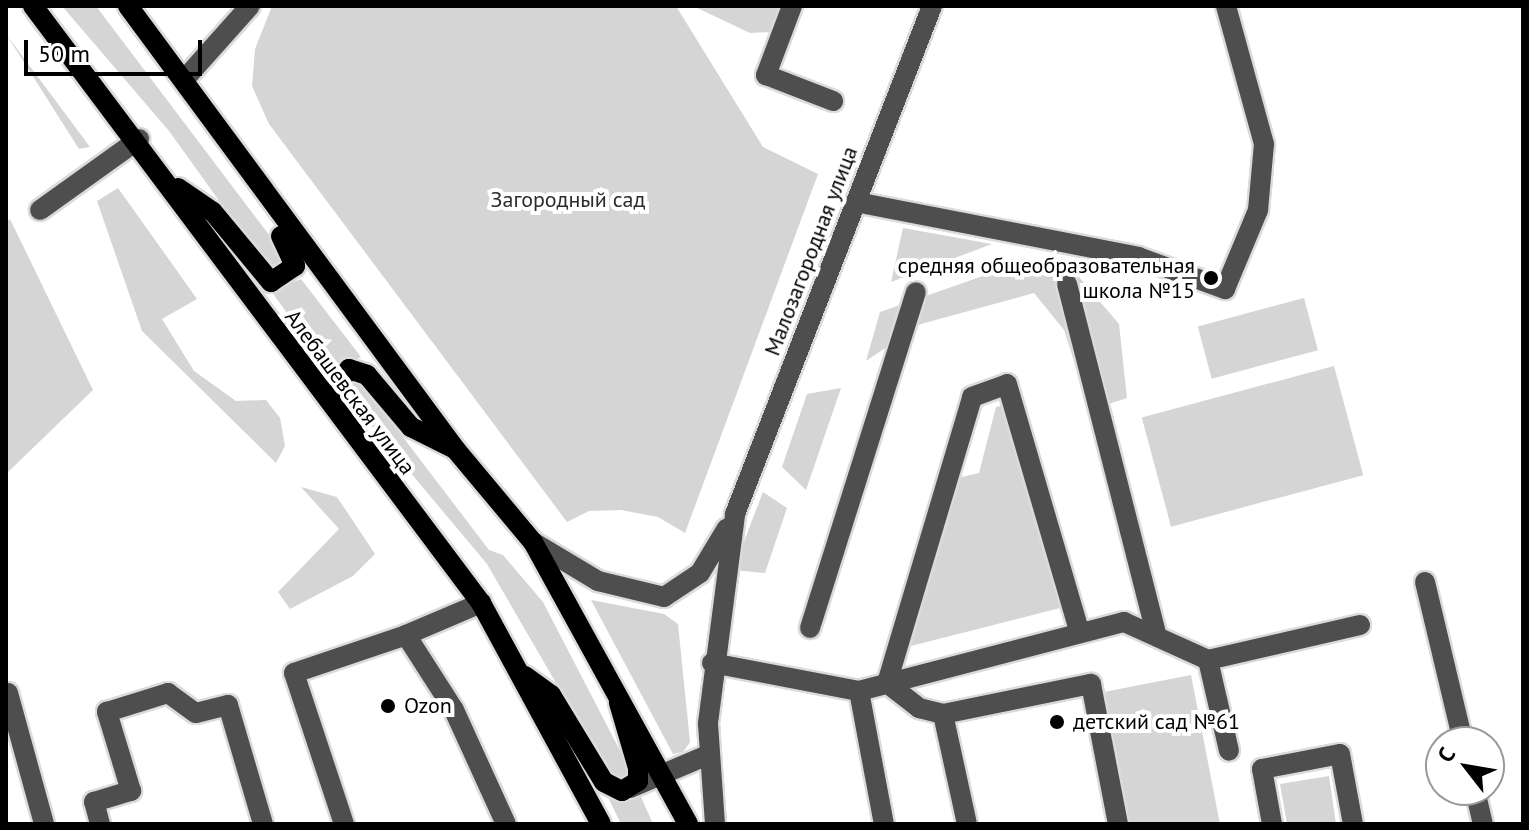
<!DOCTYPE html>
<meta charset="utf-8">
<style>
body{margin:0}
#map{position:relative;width:1529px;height:830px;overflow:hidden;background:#fff;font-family:"PT Sans",sans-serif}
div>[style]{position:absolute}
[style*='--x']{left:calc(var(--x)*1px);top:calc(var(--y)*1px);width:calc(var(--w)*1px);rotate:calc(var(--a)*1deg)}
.green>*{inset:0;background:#d5d5d5;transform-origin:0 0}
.roads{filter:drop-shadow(2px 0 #dbdbdb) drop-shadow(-2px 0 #dbdbdb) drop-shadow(0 2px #dbdbdb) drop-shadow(0 -2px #dbdbdb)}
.minor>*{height:20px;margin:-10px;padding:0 10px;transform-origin:10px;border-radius:10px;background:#4e4e4e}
.major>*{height:20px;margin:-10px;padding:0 10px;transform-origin:10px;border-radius:10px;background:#000}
.dots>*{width:22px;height:22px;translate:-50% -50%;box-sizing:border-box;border:4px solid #fff;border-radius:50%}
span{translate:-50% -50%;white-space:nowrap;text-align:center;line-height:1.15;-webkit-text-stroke:8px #fff;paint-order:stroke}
.park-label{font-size:22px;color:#2c2c2c}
.street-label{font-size:22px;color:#000}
.poi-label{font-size:22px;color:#000}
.right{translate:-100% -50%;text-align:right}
.left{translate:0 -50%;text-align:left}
.frame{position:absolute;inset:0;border:8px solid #000;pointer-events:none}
.north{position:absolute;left:1425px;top:726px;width:80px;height:80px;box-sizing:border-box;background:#fff;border:2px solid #999;border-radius:50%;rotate:301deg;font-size:22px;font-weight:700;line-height:32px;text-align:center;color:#000}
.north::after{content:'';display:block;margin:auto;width:28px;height:36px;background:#000;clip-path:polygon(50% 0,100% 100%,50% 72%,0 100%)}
.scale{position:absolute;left:24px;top:40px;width:178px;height:36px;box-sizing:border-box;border:4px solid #000;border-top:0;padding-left:10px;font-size:24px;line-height:28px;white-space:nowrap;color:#000;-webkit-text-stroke:6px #fff;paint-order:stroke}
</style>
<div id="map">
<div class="green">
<i style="clip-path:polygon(62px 6px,96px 6px,285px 256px,285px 268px,269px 270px,169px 131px)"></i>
<i style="clip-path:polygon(272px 6px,676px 6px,763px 147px,818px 174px,685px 533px,658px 517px,621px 510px,589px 511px,567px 522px,269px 124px,252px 86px,255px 49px)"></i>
<i style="clip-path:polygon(693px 6px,782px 6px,772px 32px,750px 33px)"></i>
<i style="clip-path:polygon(6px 34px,90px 147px,79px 149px)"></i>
<i style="clip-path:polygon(118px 188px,197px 299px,162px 319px,194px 371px,236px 401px,266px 400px,280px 418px,285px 446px,276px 463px,142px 331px,97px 201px)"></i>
<i style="clip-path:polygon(10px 219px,93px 390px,6px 474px,6px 222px)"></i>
<i style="clip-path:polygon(903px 228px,992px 244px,891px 282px)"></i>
<i style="clip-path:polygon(1068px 264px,1119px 324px,1127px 398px,1090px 410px,1064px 330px,1034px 293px,921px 324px,866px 361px,880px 312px,1000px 270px)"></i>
<i style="clip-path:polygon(301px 279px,361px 357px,330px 372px,271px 291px)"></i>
<i style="left:1304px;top:298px;width:54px;height:110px;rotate:75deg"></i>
<i style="left:1334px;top:366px;width:113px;height:199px;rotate:75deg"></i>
<i style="clip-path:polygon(347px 380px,361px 382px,489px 550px,503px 555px,543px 602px,629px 768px,623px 778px,610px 776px,487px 564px,348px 398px)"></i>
<i style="clip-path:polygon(841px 388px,806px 490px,782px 467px,807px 394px)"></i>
<i style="clip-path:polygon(1005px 405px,1060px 608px,911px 646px,957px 478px,979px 473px,996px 407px)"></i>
<i style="clip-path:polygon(301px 487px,337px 497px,375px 554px,353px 576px,290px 609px,278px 592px,339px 529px)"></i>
<i style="clip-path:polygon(763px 492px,787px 508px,765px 573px,733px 570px)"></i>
<i style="clip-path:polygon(591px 600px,664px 614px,678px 624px,690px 742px,683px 752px,673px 754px)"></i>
<i style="left:1191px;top:675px;width:152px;height:90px;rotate:79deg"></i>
<i style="clip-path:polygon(1329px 776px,1336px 824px,1287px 824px,1280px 784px)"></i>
<i style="clip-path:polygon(607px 795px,641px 797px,653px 824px,621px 824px)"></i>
</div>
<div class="roads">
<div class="minor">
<i style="--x:792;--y:6;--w:74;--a:110.6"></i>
<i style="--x:766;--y:75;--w:72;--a:21.2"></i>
<i style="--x:184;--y:80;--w:99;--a:-48.3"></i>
<i style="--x:856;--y:202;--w:287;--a:11"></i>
<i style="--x:1138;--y:257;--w:93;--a:20.2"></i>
<i style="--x:1225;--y:289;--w:86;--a:-67.3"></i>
<i style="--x:1258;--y:210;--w:66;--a:-84.8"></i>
<i style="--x:1264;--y:144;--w:143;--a:-105.4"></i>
<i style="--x:40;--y:210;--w:122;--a:-35.6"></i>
<i style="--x:1067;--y:284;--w:361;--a:75.7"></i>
<i style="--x:533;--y:542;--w:76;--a:31"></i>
<i style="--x:598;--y:581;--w:68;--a:13.6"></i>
<i style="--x:664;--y:597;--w:43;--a:-33.7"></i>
<i style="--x:700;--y:573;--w:52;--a:-59"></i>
<i style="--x:1425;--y:582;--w:164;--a:76.6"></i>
<i style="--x:810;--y:628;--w:352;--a:-72.5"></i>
<i style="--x:406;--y:635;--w:82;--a:-23.1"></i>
<i style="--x:1208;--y:660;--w:93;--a:77"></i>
<i style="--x:712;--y:663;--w:150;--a:10.8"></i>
<i style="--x:859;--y:691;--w:274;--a:-14.6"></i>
<i style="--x:1124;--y:622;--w:92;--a:24.3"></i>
<i style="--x:1208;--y:660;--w:156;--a:-13"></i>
<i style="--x:887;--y:683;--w:298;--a:-73.4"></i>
<i style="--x:972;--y:397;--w:37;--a:-20"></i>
<i style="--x:1007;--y:384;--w:259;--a:73.7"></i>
<i style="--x:887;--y:683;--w:41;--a:38"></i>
<i style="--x:919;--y:708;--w:25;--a:14"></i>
<i style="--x:943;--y:714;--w:151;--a:-11.5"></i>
<i style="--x:1091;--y:684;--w:143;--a:79.1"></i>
<i style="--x:859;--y:691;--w:135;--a:79.4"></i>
<i style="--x:8;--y:693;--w:136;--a:74.6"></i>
<i style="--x:943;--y:714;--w:113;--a:77.7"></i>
<i style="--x:630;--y:788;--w:87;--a:-23"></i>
<i style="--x:1475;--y:790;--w:35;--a:77"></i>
<i style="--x:100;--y:824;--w:23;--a:-105"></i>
<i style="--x:94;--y:802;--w:39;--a:-17"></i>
<i style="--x:131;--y:791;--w:83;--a:-106.9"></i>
<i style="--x:107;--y:712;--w:64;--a:-17.3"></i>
<i style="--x:168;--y:693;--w:34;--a:36"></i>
<i style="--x:196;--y:713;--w:33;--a:-14"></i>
<i style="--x:228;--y:705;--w:124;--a:73.6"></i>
<i style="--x:344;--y:824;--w:159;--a:-108.3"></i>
<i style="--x:294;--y:673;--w:118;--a:-18.7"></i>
<i style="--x:406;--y:635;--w:89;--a:57.4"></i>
<i style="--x:454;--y:710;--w:125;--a:65.5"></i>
<i style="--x:715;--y:824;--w:101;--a:-94"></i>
<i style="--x:708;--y:723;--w:211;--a:-82.6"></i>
<i style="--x:735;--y:514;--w:545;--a:-68.8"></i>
<i style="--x:1272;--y:824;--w:56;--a:-100.3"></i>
<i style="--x:1262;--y:769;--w:79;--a:-10.9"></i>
<i style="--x:1340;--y:754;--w:71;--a:79.5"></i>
</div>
<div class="major">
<i style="--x:33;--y:6;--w:746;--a:53.11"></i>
<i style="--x:481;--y:603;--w:251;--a:61.5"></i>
<i style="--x:128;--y:6;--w:552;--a:53.55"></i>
<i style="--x:456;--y:450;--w:120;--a:50.1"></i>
<i style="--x:533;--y:542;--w:322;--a:61.2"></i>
<i style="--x:178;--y:188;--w:42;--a:34.4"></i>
<i style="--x:213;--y:212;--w:91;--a:50.4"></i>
<i style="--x:271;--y:282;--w:29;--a:-34"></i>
<i style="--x:295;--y:266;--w:33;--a:-115"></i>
<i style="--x:353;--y:423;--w:41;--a:-112.8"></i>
<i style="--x:337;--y:385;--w:20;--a:-53"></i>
<i style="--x:349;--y:369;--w:19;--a:18"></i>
<i style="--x:367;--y:375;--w:68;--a:49.8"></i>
<i style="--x:411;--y:427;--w:47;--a:26.6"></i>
<i style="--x:525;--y:676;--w:32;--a:36"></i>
<i style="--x:551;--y:695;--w:102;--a:58.7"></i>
<i style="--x:604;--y:782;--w:20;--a:27"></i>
<i style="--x:622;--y:791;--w:19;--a:-32"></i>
<i style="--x:638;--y:781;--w:13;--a:-90"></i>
<i style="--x:638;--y:768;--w:68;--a:-106.3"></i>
</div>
</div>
<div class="dots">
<i style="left:1211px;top:278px;background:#000"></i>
<i style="left:388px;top:706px;background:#000"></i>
<i style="left:1057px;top:722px;background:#000"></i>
</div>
<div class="park-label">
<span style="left:568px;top:200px">Загородный сад</span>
</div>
<div class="street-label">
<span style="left:811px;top:251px;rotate:-69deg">Малозагородная улица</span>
<span style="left:350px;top:392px;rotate:53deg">Алебашевская улица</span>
</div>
<div class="poi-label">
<span class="right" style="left:1195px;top:278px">средняя общеобразовательная<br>школа №15</span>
<span class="left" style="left:404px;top:706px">Ozon</span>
<span class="left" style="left:1073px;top:722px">детский сад №61</span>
</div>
<div class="frame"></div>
<div class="north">С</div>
<div class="scale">50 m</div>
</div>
